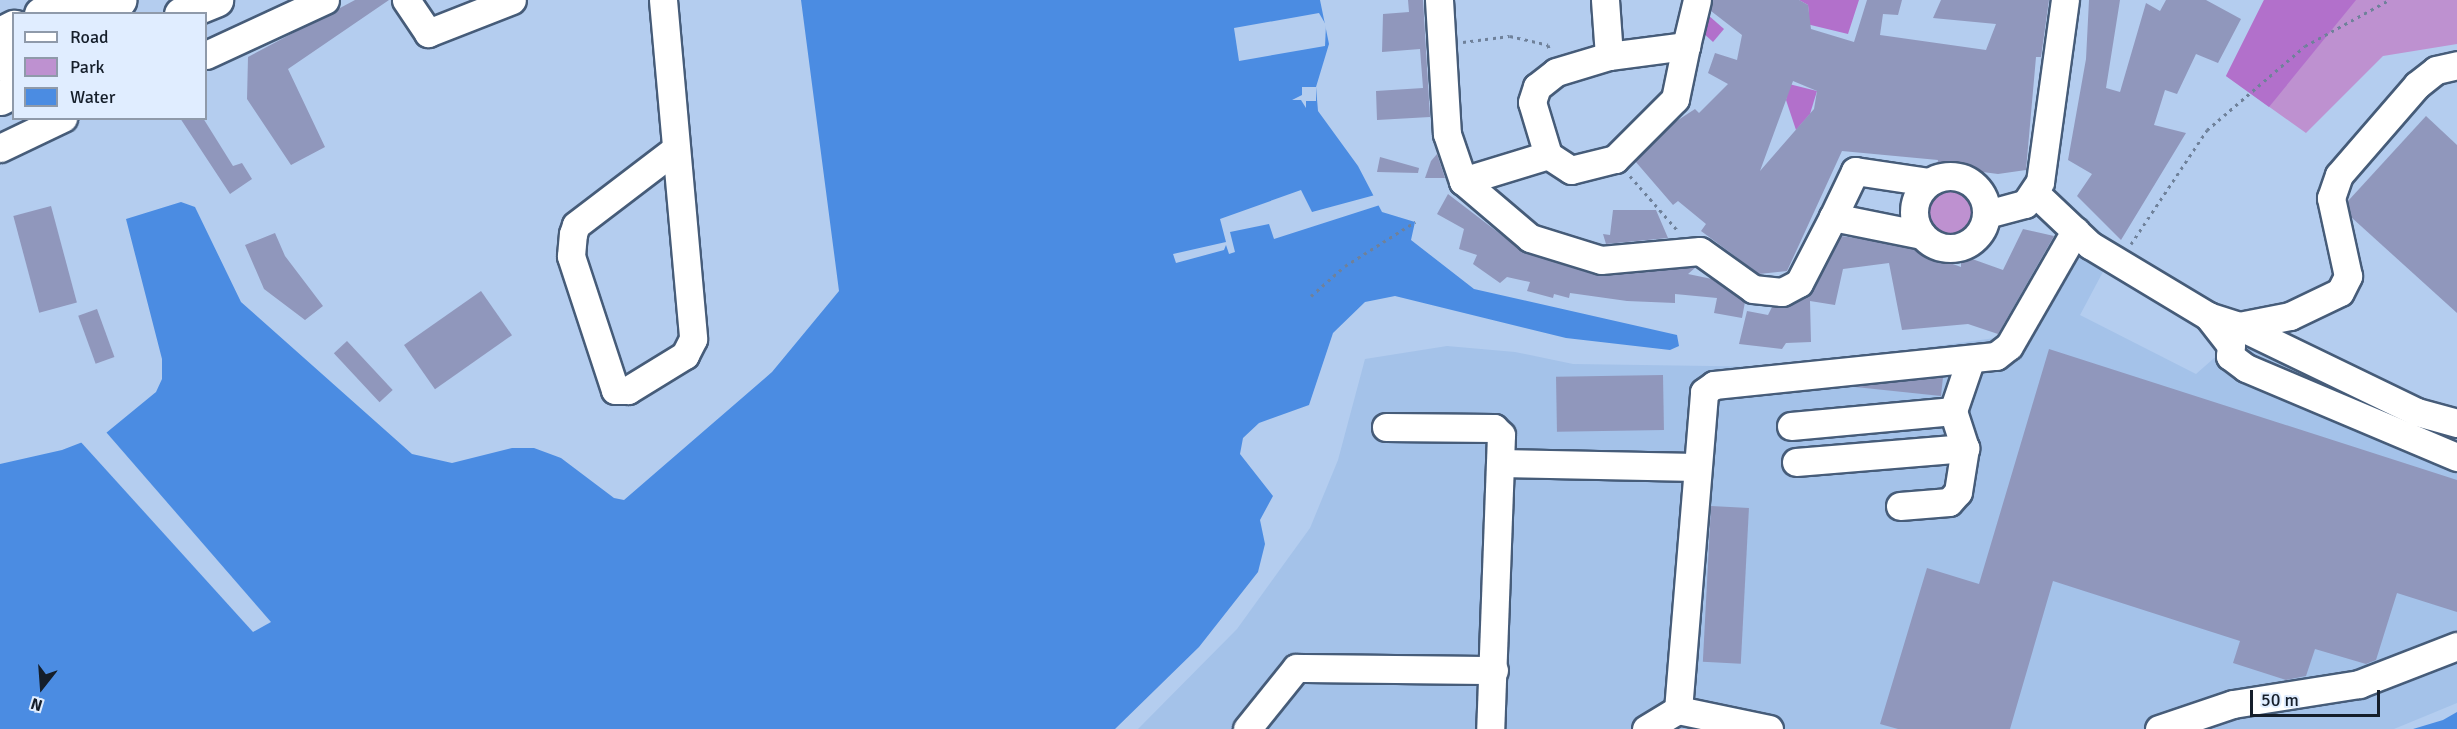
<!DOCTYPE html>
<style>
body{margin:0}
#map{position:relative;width:2457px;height:729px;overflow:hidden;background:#b4cdef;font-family:Signika,sans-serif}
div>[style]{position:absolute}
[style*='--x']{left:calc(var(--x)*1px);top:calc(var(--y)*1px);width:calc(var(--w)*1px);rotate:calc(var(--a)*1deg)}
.built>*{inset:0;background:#a4c2e9}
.green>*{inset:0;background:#be91d0}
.round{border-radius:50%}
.forest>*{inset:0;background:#b270cb}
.water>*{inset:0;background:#4b8ce2}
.pier>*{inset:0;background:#b4cdef}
.building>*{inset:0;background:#9097bc;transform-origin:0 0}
.path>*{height:3px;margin-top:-1.5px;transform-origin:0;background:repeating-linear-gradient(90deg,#6f819a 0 3px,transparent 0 7.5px)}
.roads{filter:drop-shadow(2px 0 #465c79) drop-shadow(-2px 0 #465c79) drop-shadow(0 2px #465c79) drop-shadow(0 -2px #465c79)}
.minor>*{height:27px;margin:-13.5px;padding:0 13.5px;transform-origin:13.5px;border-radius:13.5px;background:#fff}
.minor>.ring{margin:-13.5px;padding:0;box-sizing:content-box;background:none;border:27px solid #fff;border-radius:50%}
.highway>*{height:33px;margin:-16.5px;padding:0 16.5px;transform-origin:16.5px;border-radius:16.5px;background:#fff}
span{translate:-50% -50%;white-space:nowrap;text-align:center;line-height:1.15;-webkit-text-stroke:5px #e0edff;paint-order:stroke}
.legend{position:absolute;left:12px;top:12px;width:195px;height:108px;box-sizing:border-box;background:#e0edff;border:2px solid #8f9aaa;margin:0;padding:8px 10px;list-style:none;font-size:18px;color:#151e2a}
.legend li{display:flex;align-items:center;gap:12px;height:30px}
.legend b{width:30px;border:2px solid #8f9aaa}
.north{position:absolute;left:12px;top:657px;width:60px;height:60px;-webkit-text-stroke:4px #e0edff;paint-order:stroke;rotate:197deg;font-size:16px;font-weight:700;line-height:24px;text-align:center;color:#151e2a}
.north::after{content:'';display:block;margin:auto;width:21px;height:27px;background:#151e2a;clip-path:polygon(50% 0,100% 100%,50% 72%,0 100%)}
.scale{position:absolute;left:2250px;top:690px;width:130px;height:27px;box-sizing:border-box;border:3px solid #151e2a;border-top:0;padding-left:8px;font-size:18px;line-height:21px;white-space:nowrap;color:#151e2a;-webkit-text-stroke:4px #e0edff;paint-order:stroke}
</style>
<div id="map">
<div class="built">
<i style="clip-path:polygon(2075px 249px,2105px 268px,2080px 315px,2196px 374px,2238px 337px,2406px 421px,2457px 437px,2457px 703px,2394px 729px,1138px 729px,1237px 629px,1310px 528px,1338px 460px,1365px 359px,1447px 346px,1515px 352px,1573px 364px,1786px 367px,2002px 337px)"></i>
</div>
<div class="green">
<i style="clip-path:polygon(2264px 0,2457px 0,2457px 44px,2383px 56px,2306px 133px,2226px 76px)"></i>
<i class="round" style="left:1926px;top:187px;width:50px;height:50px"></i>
</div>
<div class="forest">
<i style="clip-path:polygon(1799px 0,1859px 0,1848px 34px,1790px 20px,1809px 16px,1808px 5px)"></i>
<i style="clip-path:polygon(2264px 0,2356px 0,2269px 107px,2226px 76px)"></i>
<i style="clip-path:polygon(1708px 15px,1724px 29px,1713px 42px,1701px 31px)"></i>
<i style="clip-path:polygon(1789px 84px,1817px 91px,1810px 114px,1796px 130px,1786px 100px)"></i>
</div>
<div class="water">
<i style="clip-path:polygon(801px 0,1320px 0,1329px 44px,1316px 87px,1318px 111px,1358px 166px,1382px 212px,1415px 222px,1411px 240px,1474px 289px,1677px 335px,1679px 346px,1670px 350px,1566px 338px,1395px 296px,1365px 302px,1333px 333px,1309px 405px,1259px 423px,1243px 438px,1240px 454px,1273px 496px,1260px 520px,1265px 544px,1258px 572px,1199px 647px,1115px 729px,0 729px,0 464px,62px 450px,106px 433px,156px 392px,162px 379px,162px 359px,126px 219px,181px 202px,195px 207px,241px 302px,412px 454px,452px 463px,512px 448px,534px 448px,561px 458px,614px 498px,624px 500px,772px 372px,839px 291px)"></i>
<i style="clip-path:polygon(2457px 712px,2457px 729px,2413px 729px,2443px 720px)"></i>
</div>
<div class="pier">
<i style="clip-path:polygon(1319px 13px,1326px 25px,1325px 46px,1239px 61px,1234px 28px)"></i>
<i style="clip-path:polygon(1302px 87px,1316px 87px,1316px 101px,1306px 101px,1306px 108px,1301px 100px,1292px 100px,1302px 95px)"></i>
<i style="clip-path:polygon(1301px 190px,1312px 212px,1375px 195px,1380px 205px,1274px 239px,1269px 224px,1230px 232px,1235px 252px,1229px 254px,1226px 245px,1224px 250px,1176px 263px,1173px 254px,1226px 242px,1220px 219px)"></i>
<i style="clip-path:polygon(104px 430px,106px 432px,271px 622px,253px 632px,79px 440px)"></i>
</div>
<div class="building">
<i style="clip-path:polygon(355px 0,389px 0,288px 69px,325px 147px,291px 165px,247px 99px,248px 57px)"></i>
<i style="clip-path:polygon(1408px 0,1423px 0,1430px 117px,1377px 120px,1376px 91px,1423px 88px,1420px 49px,1382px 52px,1383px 14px,1409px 12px)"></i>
<i style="clip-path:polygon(evenodd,1712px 0,1799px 0,1808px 5px,1811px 29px,1854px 42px,1867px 0,1902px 0,1898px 15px,1883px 14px,1880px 35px,1986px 50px,1996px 24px,1933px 18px,1941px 0,2049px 0,2041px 57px,2036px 57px,2026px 170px,1998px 174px,1937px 166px,1938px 160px,1842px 151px,1787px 271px,1759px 274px,1701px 231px,1706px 224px,1678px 201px,1673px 205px,1635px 161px,1672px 124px,1695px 109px,1699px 113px,1728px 84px,1708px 73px,1715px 53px,1737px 60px,1742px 35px,1711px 11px,1712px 0,1793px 81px,1817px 91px,1814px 109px,1760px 171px,1793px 81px)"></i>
<i style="clip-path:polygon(2089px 0,2120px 0,2106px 88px,2120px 92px,2146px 3px,2160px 11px,2166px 0,2206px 0,2241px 19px,2218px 63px,2196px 54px,2177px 94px,2165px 90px,2154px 125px,2186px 133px,2121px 240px,2077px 196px,2092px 174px,2068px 160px,2086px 59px)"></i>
<i style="clip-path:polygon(2426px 116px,2457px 145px,2457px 313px,2351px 217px,2348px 201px)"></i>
<i style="clip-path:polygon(180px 118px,203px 118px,233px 166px,242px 163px,252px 179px,230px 194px)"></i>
<i style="clip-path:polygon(1437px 154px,1445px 178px,1425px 178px,1431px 161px)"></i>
<i style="clip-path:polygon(1380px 157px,1419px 168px,1418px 173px,1377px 172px)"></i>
<i style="clip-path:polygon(1448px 194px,1525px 253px,1596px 275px,1696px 267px,1688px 274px,1712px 279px,1745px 302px,1742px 318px,1714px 313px,1717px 298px,1675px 294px,1675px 303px,1627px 301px,1570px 293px,1569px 298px,1554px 294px,1553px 298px,1527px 291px,1530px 282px,1507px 277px,1500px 283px,1473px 264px,1477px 255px,1459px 249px,1464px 229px,1437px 214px)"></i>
<i style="left:51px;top:206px;width:100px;height:39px;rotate:75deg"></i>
<i style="clip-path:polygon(1613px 210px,1656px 210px,1668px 238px,1606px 244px,1603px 234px,1610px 235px)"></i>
<i style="clip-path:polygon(2023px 229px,2054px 236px,1998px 334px,1968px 324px,1902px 330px,1889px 263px,1843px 269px,1835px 305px,1810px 301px,1811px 342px,1786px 343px,1782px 349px,1739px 344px,1747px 311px,1768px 315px,1772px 307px,1789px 306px,1813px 291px,1841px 236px,1930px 248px,1931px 256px,1961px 267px,1961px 255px,2003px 270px)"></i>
<i style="clip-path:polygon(275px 233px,285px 256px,323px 306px,305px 320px,264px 289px,245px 245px)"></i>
<i style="left:481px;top:291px;width:54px;height:94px;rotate:55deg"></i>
<i style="left:97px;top:309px;width:51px;height:20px;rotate:70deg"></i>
<i style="left:347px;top:341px;width:67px;height:18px;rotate:47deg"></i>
<i style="clip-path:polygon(2049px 349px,2457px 480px,2457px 612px,2397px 593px,2376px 660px,2366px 664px,2315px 649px,2306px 676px,2286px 680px,2233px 663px,2240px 641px,2053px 581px,2010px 729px,1898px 729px,1880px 724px,1927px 568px,1979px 584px)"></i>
<i style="left:1663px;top:375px;width:55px;height:107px;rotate:89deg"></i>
<i style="left:1943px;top:377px;width:19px;height:103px;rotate:96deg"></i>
<i style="left:1711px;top:506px;width:38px;height:156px;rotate:3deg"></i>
</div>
<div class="path">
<i style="--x:1463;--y:42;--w:47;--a:-7.3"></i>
<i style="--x:1510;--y:36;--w:39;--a:13"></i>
<i style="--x:1548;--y:45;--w:6;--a:72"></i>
<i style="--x:1630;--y:176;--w:74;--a:48.8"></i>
<i style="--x:2131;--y:244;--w:137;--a:-56.3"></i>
<i style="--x:2207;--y:130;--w:129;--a:-40.6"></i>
<i style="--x:2305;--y:46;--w:96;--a:-28.7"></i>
<i style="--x:1311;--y:296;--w:45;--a:-41.4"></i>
<i style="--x:1345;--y:266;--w:83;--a:-32.2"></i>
</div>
<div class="roads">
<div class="minor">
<i style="--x:406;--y:0;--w:40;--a:56"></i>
<i style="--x:428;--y:33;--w:90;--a:-21.4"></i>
<i style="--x:663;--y:0;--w:340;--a:84.9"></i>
<i style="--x:693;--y:339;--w:18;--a:117"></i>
<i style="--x:685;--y:355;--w:67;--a:148.4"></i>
<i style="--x:628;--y:390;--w:13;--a:180"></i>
<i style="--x:615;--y:390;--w:141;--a:-108.2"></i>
<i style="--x:571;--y:256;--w:22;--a:-85"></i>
<i style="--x:573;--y:234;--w:9;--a:-72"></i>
<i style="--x:576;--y:225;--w:122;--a:-37.3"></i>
<i style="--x:1439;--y:0;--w:134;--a:86.6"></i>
<i style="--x:1447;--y:134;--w:50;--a:71.2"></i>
<i style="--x:1463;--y:181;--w:88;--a:40.4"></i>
<i style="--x:1530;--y:238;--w:74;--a:17.2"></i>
<i style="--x:1601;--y:260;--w:99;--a:-5.2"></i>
<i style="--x:1700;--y:251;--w:65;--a:35.6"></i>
<i style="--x:1753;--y:289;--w:29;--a:6"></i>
<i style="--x:1782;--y:292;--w:19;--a:-28"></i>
<i style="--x:1799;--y:283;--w:74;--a:-62.7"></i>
<i style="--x:1605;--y:0;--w:56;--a:85.9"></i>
<i style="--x:1686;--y:46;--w:54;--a:101.7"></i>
<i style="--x:1675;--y:99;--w:85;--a:135"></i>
<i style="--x:1615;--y:159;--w:45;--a:166"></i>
<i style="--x:1571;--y:170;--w:27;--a:-147"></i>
<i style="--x:1548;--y:155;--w:55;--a:-106.8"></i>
<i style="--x:1532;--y:102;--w:16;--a:-72"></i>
<i style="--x:1537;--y:87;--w:24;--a:-38"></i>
<i style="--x:1556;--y:72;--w:55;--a:-16.8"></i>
<i style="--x:1609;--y:56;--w:78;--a:-7.4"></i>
<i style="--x:1686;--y:46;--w:47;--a:-76.6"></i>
<i style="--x:206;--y:55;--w:131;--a:-24.8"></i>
<i style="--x:0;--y:148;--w:70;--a:-25.5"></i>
<i class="ring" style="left:1914px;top:176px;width:45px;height:45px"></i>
<i style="--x:1463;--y:181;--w:89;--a:-17"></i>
<i style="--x:2035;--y:193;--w:76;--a:43.4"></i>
<i style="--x:2090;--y:245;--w:138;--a:31"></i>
<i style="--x:2208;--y:316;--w:33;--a:18"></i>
<i style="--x:2239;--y:326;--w:52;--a:-11.1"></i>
<i style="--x:2290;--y:316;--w:55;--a:-25.6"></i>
<i style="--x:2340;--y:292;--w:18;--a:-63"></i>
<i style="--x:2348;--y:276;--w:80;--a:-102.3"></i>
<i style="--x:2331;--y:198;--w:24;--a:-71"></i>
<i style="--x:2339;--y:175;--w:119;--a:-49.1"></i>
<i style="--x:2417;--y:85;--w:24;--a:-38"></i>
<i style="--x:2436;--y:70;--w:22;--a:-13"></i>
<i style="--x:1987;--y:214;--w:39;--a:-15"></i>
<i style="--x:2025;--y:204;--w:27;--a:-56"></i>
<i style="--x:2040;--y:182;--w:184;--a:-82.2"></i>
<i style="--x:1922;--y:235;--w:91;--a:-168.6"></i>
<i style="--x:1833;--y:217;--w:51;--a:-64.4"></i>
<i style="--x:1855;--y:171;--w:75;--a:8.5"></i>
<i style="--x:2208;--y:316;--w:37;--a:52"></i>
<i style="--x:2231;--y:345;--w:11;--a:95"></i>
<i style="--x:2230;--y:356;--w:20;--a:37"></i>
<i style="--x:2246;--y:368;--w:229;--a:22.9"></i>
<i style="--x:2239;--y:326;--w:198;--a:25.8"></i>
<i style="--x:2417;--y:412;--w:41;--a:15.4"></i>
<i style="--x:1791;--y:426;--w:163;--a:-5.3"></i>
<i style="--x:1386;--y:427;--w:108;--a:0.5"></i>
<i style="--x:1494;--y:428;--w:10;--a:45"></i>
<i style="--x:1501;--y:435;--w:294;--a:92.1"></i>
<i style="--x:1796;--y:462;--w:170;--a:-4.7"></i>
<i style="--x:1502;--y:463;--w:193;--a:1.2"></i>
<i style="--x:1900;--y:506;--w:49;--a:-4.7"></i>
<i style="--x:1949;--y:502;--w:13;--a:-48"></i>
<i style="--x:1958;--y:492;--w:45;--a:-81"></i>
<i style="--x:1965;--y:448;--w:39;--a:-108"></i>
<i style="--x:1953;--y:411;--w:53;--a:-71.2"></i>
<i style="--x:1678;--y:710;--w:319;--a:-85.3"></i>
<i style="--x:1704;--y:392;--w:12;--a:-35"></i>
<i style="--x:1714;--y:385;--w:283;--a:-5.9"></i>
<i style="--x:1996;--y:356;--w:16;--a:-38"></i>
<i style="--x:2009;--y:346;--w:133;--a:-60.1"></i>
<i style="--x:1247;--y:729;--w:78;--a:-51.2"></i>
<i style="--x:1296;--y:668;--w:198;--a:0.6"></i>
<i style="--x:1646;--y:729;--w:37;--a:-31"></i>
<i style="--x:1678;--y:710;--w:93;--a:11.8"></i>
<i style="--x:2159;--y:729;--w:78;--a:-18.7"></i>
<i style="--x:2233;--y:704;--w:128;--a:-9"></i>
<i style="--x:2359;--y:684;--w:105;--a:-21.2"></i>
</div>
<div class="highway">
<i style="--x:41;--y:14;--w:39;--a:-21"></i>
<i style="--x:93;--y:14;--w:30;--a:-28"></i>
<i style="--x:181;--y:14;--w:38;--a:-22"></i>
<i style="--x:0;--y:34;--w:16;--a:-27"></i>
<i style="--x:0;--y:63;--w:16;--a:-27"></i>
<i style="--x:0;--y:98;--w:16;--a:-27"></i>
</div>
</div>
<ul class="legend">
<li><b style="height:8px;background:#fff"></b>Road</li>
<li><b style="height:16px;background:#be91d0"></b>Park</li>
<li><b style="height:16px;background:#4b8ce2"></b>Water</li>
</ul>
<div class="north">N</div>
<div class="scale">50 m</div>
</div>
